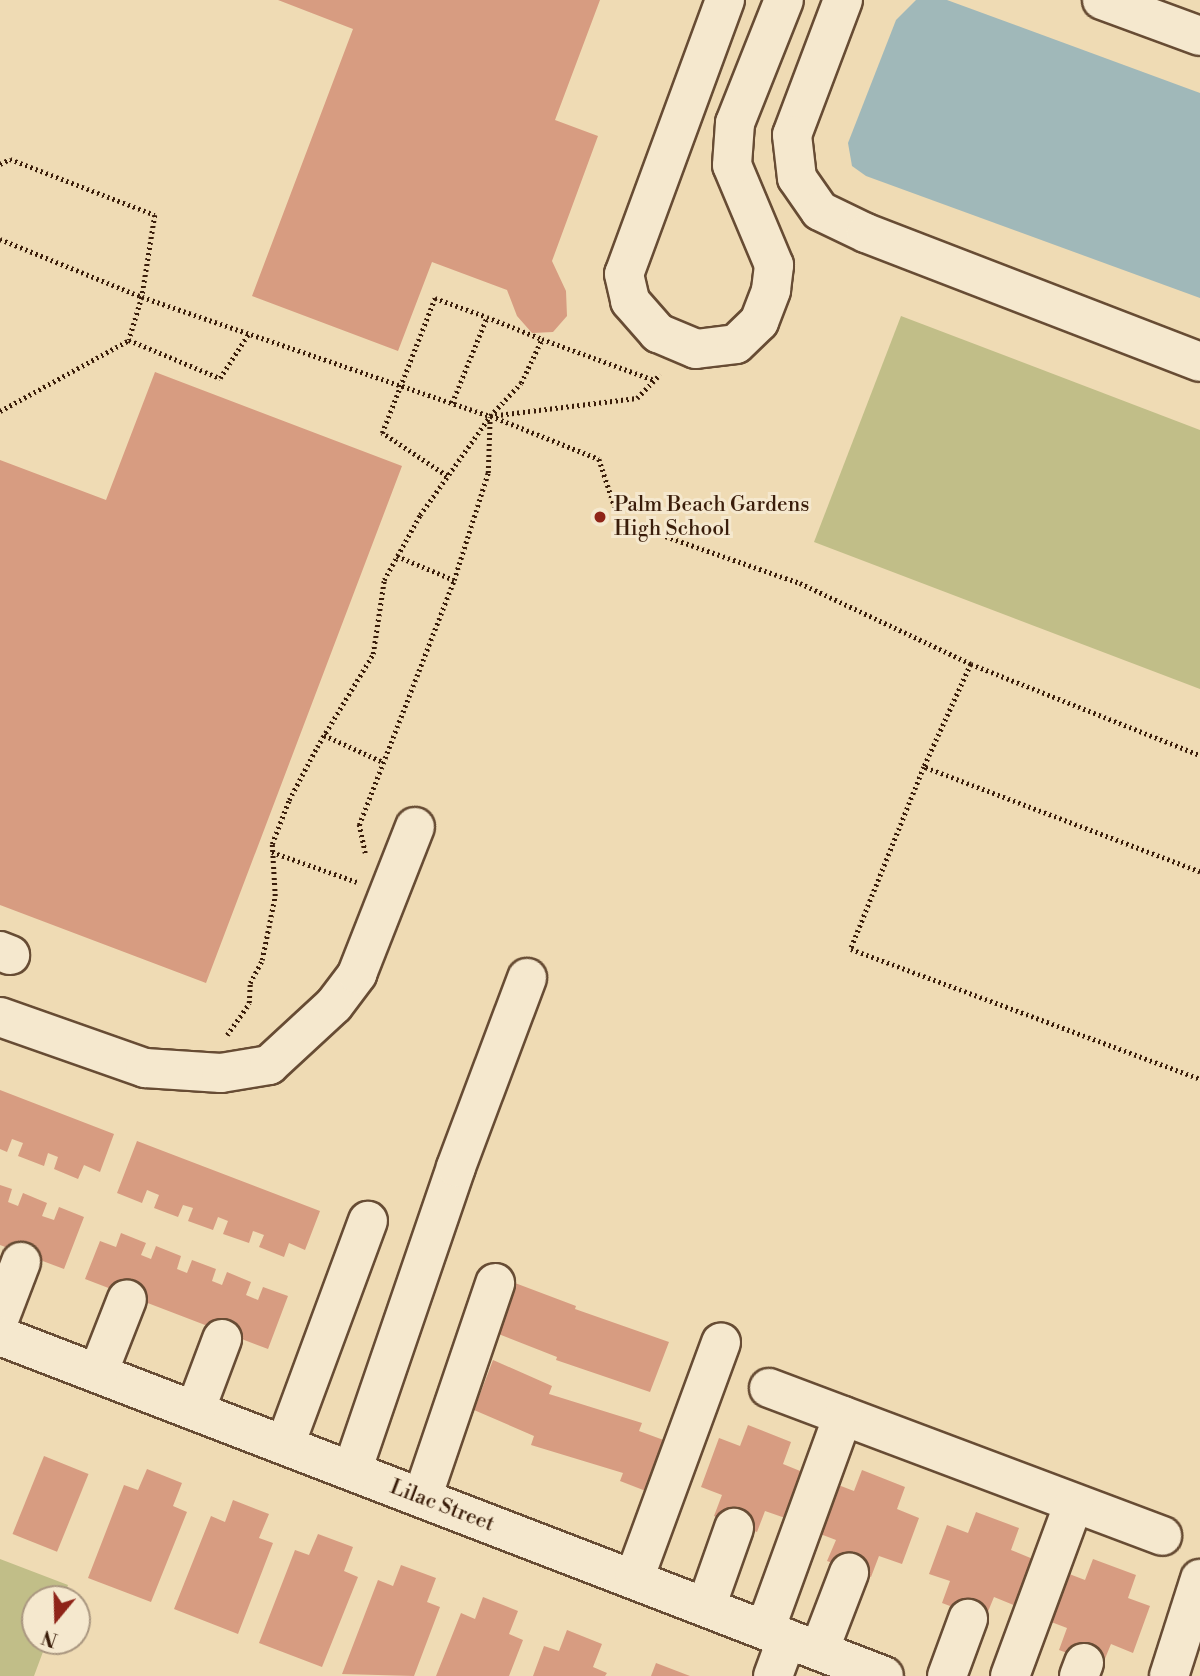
<!DOCTYPE html>
<style>
body{margin:0}
#map{position:relative;width:1200px;height:1676px;overflow:hidden;background:#efdbb4;font-family:"Libre Bodoni",serif}
div>[style]{position:absolute}
[style*='--x']{left:calc(var(--x)*1px);top:calc(var(--y)*1px);width:calc(var(--w)*1px);rotate:calc(var(--a)*1deg)}
.green>*{inset:0;background:#c1be88}
.water>*{inset:0;background:#a0b8b9}
.building>*{inset:0;background:#d79c81;transform-origin:0 0}
.path>*{height:4.5px;margin-top:-2.25px;transform-origin:0;background:repeating-linear-gradient(90deg,#3a1d0a 0 2px,transparent 0 5.5px)}
.roads{filter:drop-shadow(2px 0 #674c34) drop-shadow(-2px 0 #674c34) drop-shadow(0 2px #674c34) drop-shadow(0 -2px #674c34)}
.minor>*{height:38px;margin:-19px;padding:0 19px;transform-origin:19px;border-radius:19px;background:#f5e8ce}
.dots>*{width:19px;height:19px;translate:-50% -50%;box-sizing:border-box;border:4px solid #f5e8ce;border-radius:50%}
span{translate:-50% -50%;white-space:nowrap;text-align:center;line-height:1.15;-webkit-text-stroke:6px #f5e8ce;paint-order:stroke}
.poi-label{font-size:21px;color:#3a1d0a}
.left{translate:0 -50%;text-align:left}
.street-label{font-size:21px;color:#3a1d0a}
.north{position:absolute;left:21px;top:1585px;width:70px;height:70px;box-sizing:border-box;background:#f5e8ce;border:2px solid #aa9780;border-radius:50%;rotate:199deg;font-size:19px;font-weight:700;line-height:28px;text-align:center;color:#3a1d0a}
.north::after{content:'';display:block;margin:auto;width:24px;height:32px;background:#8f2418;clip-path:polygon(50% 0,100% 100%,50% 72%,0 100%)}
</style>
<div id="map">
<div class="green">
<i style="clip-path:polygon(901px 316px,1200px 430px,1200px 689px,814px 542px)"></i>
<i style="clip-path:polygon(0 1559px,68px 1585px,63px 1599px,35px 1599px,35px 1641px,47px 1641px,34px 1676px,0 1676px)"></i>
</div>
<div class="water">
<i style="clip-path:polygon(916px 0,947px 0,1200px 93px,1200px 298px,866px 176px,852px 166px,848px 143px,896px 20px)"></i>
</div>
<div class="building">
<i style="clip-path:polygon(278px 0,600px 0,555px 120px,598px 136px,552px 261px,566px 291px,567px 316px,553px 332px,532px 333px,517px 316px,507px 290px,432px 262px,398px 351px,252px 296px,353px 29px)"></i>
<i style="clip-path:polygon(155px 372px,402px 466px,206px 983px,0 905px,0 460px,106px 500px)"></i>
<i style="clip-path:polygon(0 1090px,114px 1134px,100px 1172px,84px 1165px,78px 1179px,54px 1169px,58px 1157px,48px 1153px,44px 1166px,18px 1156px,23px 1143px,12px 1139px,7px 1152px,0 1149px)"></i>
<i style="clip-path:polygon(137px 1141px,320px 1211px,305px 1250px,289px 1243px,284px 1257px,259px 1247px,264px 1235px,253px 1231px,249px 1243px,223px 1234px,228px 1221px,218px 1217px,213px 1230px,188px 1221px,193px 1208px,183px 1205px,178px 1217px,154px 1208px,159px 1195px,147px 1190px,142px 1203px,117px 1193px)"></i>
<i style="clip-path:polygon(0 1185px,12px 1189px,8px 1202px,18px 1206px,23px 1193px,47px 1203px,42px 1216px,54px 1220px,59px 1207px,84px 1217px,64px 1269px,0 1245px)"></i>
<i style="clip-path:polygon(121px 1233px,146px 1243px,141px 1255px,151px 1259px,156px 1246px,181px 1256px,177px 1269px,187px 1273px,192px 1260px,216px 1269px,212px 1281px,222px 1285px,227px 1272px,251px 1282px,246px 1295px,258px 1300px,263px 1287px,288px 1296px,268px 1349px,85px 1279px,100px 1241px,116px 1247px)"></i>
<i style="clip-path:polygon(515px 1283px,576px 1306px,575px 1309px,669px 1342px,650px 1392px,556px 1360px,557px 1357px,496px 1333px)"></i>
<i style="clip-path:polygon(493px 1360px,552px 1386px,549px 1394px,642px 1423px,639px 1431px,669px 1442px,651px 1493px,620px 1481px,623px 1473px,531px 1445px,534px 1436px,474px 1410px)"></i>
<i style="clip-path:polygon(748px 1425px,791px 1442px,783px 1464px,805px 1473px,788px 1519px,765px 1511px,757px 1532px,714px 1516px,722px 1495px,701px 1487px,719px 1438px,740px 1446px)"></i>
<i style="left:44px;top:1456px;width:48px;height:84px;rotate:22deg"></i>
<i style="clip-path:polygon(147px 1469px,182px 1483px,173px 1506px,187px 1512px,151px 1602px,88px 1578px,124px 1485px,138px 1490px)"></i>
<i style="clip-path:polygon(862px 1470px,905px 1487px,897px 1509px,919px 1518px,902px 1564px,879px 1556px,871px 1577px,827px 1561px,836px 1540px,815px 1532px,833px 1483px,854px 1491px)"></i>
<i style="clip-path:polygon(233px 1500px,269px 1514px,259px 1538px,273px 1543px,238px 1634px,174px 1609px,211px 1516px,225px 1522px)"></i>
<i style="clip-path:polygon(976px 1512px,1019px 1528px,1011px 1550px,1033px 1559px,1016px 1606px,994px 1597px,985px 1619px,942px 1603px,950px 1581px,929px 1574px,947px 1525px,968px 1533px)"></i>
<i style="clip-path:polygon(318px 1534px,353px 1547px,344px 1571px,358px 1577px,322px 1667px,259px 1643px,295px 1550px,309px 1555px)"></i>
<i style="clip-path:polygon(1093px 1559px,1136px 1575px,1128px 1598px,1150px 1606px,1133px 1653px,1111px 1644px,1102px 1666px,1059px 1650px,1067px 1628px,1046px 1620px,1064px 1572px,1085px 1580px)"></i>
<i style="clip-path:polygon(401px 1565px,436px 1578px,427px 1602px,440px 1607px,414px 1676px,342px 1674px,378px 1580px,393px 1586px)"></i>
<i style="clip-path:polygon(483px 1597px,518px 1611px,509px 1634px,523px 1640px,509px 1676px,436px 1676px,461px 1613px,475px 1619px)"></i>
<i style="clip-path:polygon(567px 1630px,602px 1644px,593px 1667px,607px 1673px,605px 1676px,533px 1676px,544px 1646px,559px 1651px)"></i>
<i style="clip-path:polygon(656px 1663px,690px 1676px,651px 1676px)"></i>
</div>
<div class="path">
<i style="--x:0;--y:164;--w:11;--a:-27"></i>
<i style="--x:10;--y:159;--w:155;--a:21.1"></i>
<i style="--x:155;--y:215;--w:83;--a:99"></i>
<i style="--x:142;--y:297;--w:45;--a:106.8"></i>
<i style="--x:129;--y:340;--w:99;--a:22.7"></i>
<i style="--x:220;--y:378;--w:54;--a:-57.2"></i>
<i style="--x:0;--y:239;--w:153;--a:22.2"></i>
<i style="--x:142;--y:297;--w:368;--a:18.9"></i>
<i style="--x:490;--y:416;--w:148;--a:-7"></i>
<i style="--x:637;--y:398;--w:33;--a:-46"></i>
<i style="--x:452;--y:403;--w:93;--a:-67.9"></i>
<i style="--x:487;--y:317;--w:59;--a:21.8"></i>
<i style="--x:0;--y:411;--w:147;--a:-28.8"></i>
<i style="--x:491;--y:416;--w:116;--a:21.7"></i>
<i style="--x:599;--y:459;--w:64;--a:71.8"></i>
<i style="--x:619;--y:520;--w:192;--a:19.2"></i>
<i style="--x:800;--y:583;--w:189;--a:25.3"></i>
<i style="--x:971;--y:664;--w:113;--a:114.5"></i>
<i style="--x:447;--y:476;--w:78;--a:-146.5"></i>
<i style="--x:382;--y:433;--w:145;--a:-68.6"></i>
<i style="--x:435;--y:298;--w:55;--a:20.1"></i>
<i style="--x:397;--y:556;--w:62;--a:22.8"></i>
<i style="--x:971;--y:664;--w:246;--a:21.7"></i>
<i style="--x:324;--y:735;--w:65;--a:24.6"></i>
<i style="--x:272;--y:852;--w:90;--a:19.4"></i>
<i style="--x:365;--y:853;--w:29;--a:-102"></i>
<i style="--x:359;--y:825;--w:263;--a:-68.8"></i>
<i style="--x:454;--y:580;--w:112;--a:-72.4"></i>
<i style="--x:488;--y:473;--w:56;--a:-88"></i>
<i style="--x:1200;--y:872;--w:295;--a:-159.2"></i>
<i style="--x:924;--y:767;--w:196;--a:111.9"></i>
<i style="--x:851;--y:949;--w:372;--a:20.4"></i>
<i style="--x:227;--y:1035;--w:39;--a:-55"></i>
<i style="--x:249;--y:1003;--w:20;--a:-87"></i>
<i style="--x:250;--y:983;--w:26;--a:-62"></i>
<i style="--x:262;--y:960;--w:65;--a:-78.5"></i>
<i style="--x:275;--y:896;--w:52;--a:-93.3"></i>
<i style="--x:272;--y:844;--w:47;--a:-68.9"></i>
<i style="--x:289;--y:800;--w:60;--a:-62.2"></i>
<i style="--x:317;--y:747;--w:109;--a:-58.9"></i>
<i style="--x:373;--y:654;--w:75;--a:-81.5"></i>
<i style="--x:384;--y:580;--w:74;--a:-61"></i>
<i style="--x:420;--y:515;--w:121;--a:-54.7"></i>
<i style="--x:490;--y:416;--w:45;--a:-46.8"></i>
<i style="--x:521;--y:383;--w:49;--a:-64.5"></i>
<i style="--x:542;--y:339;--w:119;--a:20.1"></i>
</div>
<div class="roads">
<div class="minor">
<i style="--x:725;--y:0;--w:292;--a:110.2"></i>
<i style="--x:624;--y:274;--w:28;--a:77"></i>
<i style="--x:630;--y:301;--w:43;--a:48.8"></i>
<i style="--x:658;--y:333;--w:41;--a:22.8"></i>
<i style="--x:696;--y:349;--w:40;--a:-7.1"></i>
<i style="--x:736;--y:344;--w:32;--a:-44"></i>
<i style="--x:759;--y:322;--w:34;--a:-69"></i>
<i style="--x:771;--y:290;--w:25;--a:-83"></i>
<i style="--x:774;--y:265;--w:108;--a:-112.8"></i>
<i style="--x:732;--y:165;--w:42;--a:-85.9"></i>
<i style="--x:735;--y:123;--w:132;--a:-68.3"></i>
<i style="--x:843;--y:0;--w:144;--a:110.7"></i>
<i style="--x:792;--y:135;--w:43;--a:83.4"></i>
<i style="--x:797;--y:178;--w:40;--a:55.1"></i>
<i style="--x:820;--y:211;--w:51;--a:25.6"></i>
<i style="--x:866;--y:233;--w:358;--a:21.1"></i>
<i style="--x:1102;--y:0;--w:104;--a:20.2"></i>
<i style="--x:0;--y:951;--w:11;--a:22"></i>
<i style="--x:0;--y:1017;--w:154;--a:19.4"></i>
<i style="--x:145;--y:1068;--w:76;--a:3.8"></i>
<i style="--x:221;--y:1073;--w:49;--a:-9.5"></i>
<i style="--x:269;--y:1065;--w:88;--a:-42.7"></i>
<i style="--x:334;--y:1005;--w:39;--a:-53"></i>
<i style="--x:357;--y:974;--w:158;--a:-68.5"></i>
<i style="--x:0;--y:1317;--w:59;--a:-69.1"></i>
<i style="--x:0;--y:1336;--w:947;--a:21.04"></i>
<i style="--x:98;--y:1373;--w:79;--a:-68.6"></i>
<i style="--x:769;--y:1388;--w:420;--a:20.6"></i>
<i style="--x:195;--y:1411;--w:77;--a:-69.4"></i>
<i style="--x:285;--y:1445;--w:239;--a:-69.7"></i>
<i style="--x:352;--y:1471;--w:321;--a:-71.1"></i>
<i style="--x:456;--y:1167;--w:202;--a:-69.4"></i>
<i style="--x:422;--y:1498;--w:227;--a:-71.2"></i>
<i style="--x:634;--y:1579;--w:252;--a:-69.8"></i>
<i style="--x:706;--y:1607;--w:84;--a:-70.5"></i>
<i style="--x:765;--y:1630;--w:228;--a:-70"></i>
<i style="--x:819;--y:1651;--w:84;--a:-69"></i>
<i style="--x:773;--y:1676;--w:40;--a:-69.8"></i>
<i style="--x:947;--y:1676;--w:61;--a:-69.8"></i>
<i style="--x:1010;--y:1676;--w:184;--a:-69.7"></i>
<i style="--x:1079;--y:1676;--w:14;--a:-69"></i>
<i style="--x:1169;--y:1676;--w:102;--a:-72.3"></i>
</div>
</div>
<div class="dots">
<i style="left:600px;top:517px;background:#8f2418"></i>
</div>
<div class="poi-label">
<span class="left" style="left:614px;top:517px">Palm Beach Gardens<br>High School</span>
</div>
<div class="street-label">
<span style="left:442px;top:1506px;rotate:21deg">Lilac Street</span>
</div>
<div class="north">N</div>
</div>
